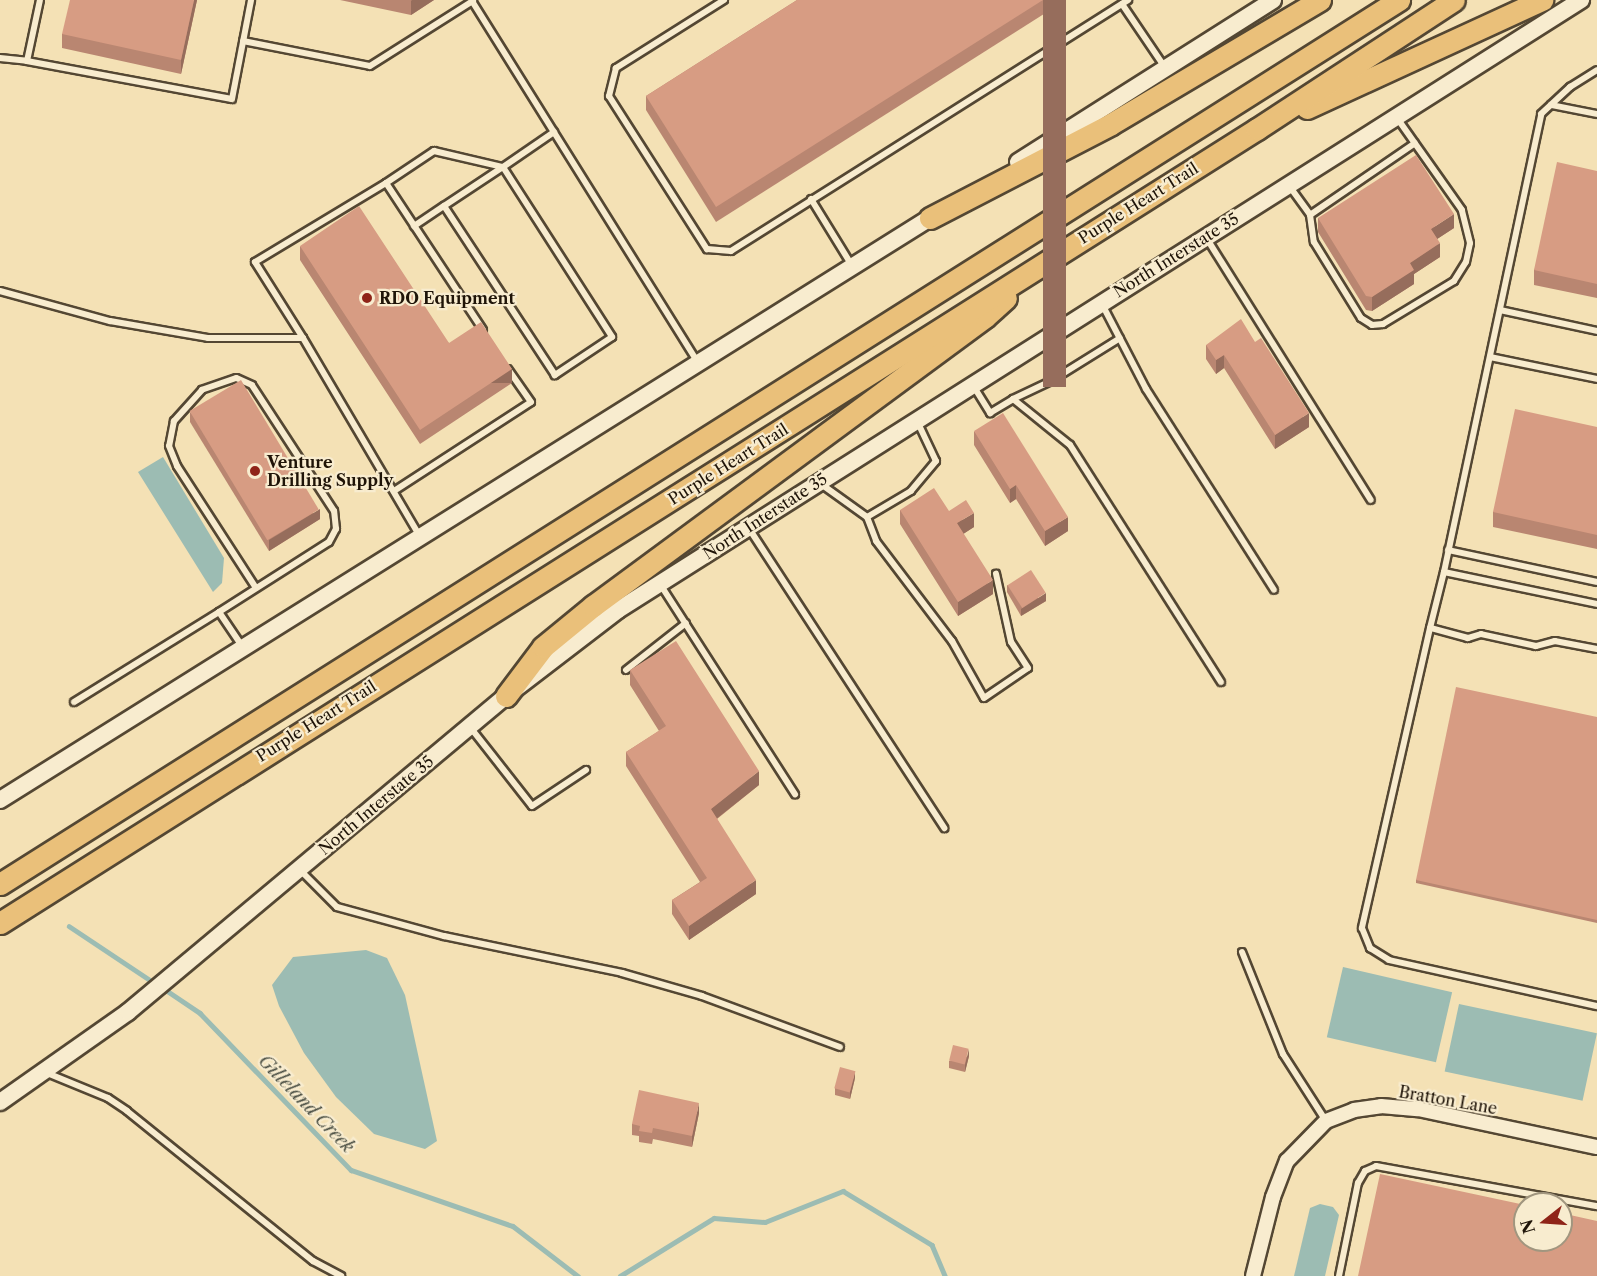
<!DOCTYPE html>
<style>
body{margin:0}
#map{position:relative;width:1597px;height:1276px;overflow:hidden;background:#f4e1b5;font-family:"Libre Caslon Text",serif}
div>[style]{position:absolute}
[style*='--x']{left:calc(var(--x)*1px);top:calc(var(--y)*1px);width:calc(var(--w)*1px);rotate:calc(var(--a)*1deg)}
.water>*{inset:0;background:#9cbcb3;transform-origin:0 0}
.stream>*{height:4.5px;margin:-2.25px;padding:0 2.25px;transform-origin:2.25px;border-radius:2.25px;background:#9cbcb3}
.roads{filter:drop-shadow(2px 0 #544733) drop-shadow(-2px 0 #544733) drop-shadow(0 2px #544733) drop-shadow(0 -2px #544733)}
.service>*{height:6px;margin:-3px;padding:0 3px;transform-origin:3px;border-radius:3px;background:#f8eccf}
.tertiary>*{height:14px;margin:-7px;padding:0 7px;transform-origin:7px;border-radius:7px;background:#f8eccf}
.secondary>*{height:16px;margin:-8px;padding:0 8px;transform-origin:8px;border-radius:8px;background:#f8eccf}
.motorway>*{height:21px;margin:-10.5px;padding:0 10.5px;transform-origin:10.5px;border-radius:10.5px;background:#eac07a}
.wall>*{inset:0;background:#b98671}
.shaded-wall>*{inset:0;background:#966d5c;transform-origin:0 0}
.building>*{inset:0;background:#d79c83;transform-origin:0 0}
.dots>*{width:16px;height:16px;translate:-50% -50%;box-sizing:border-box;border:3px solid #f8eccf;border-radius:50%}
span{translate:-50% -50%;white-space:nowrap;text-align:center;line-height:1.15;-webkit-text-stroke:4.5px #f8eccf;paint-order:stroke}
.street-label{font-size:16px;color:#1f1408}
.poi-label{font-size:16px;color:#1f1408;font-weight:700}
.left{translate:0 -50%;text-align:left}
.water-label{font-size:18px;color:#4b4f44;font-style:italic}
.north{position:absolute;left:1513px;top:1192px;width:60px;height:60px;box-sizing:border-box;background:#f8eccf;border:2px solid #a1967f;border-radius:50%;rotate:253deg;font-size:16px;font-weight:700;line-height:24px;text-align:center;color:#1f1408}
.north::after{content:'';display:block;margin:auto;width:21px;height:27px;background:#8f2418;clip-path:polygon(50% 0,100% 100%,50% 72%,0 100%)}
</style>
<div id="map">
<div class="water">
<i style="clip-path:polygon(163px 457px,224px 558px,222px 583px,213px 592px,138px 472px)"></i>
<i style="clip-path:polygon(366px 950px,387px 958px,405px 995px,437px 1141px,425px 1149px,374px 1134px,336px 1097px,304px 1053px,279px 1006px,272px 985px,293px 957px)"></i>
<i style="left:1343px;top:967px;width:112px;height:72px;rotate:13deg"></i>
<i style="left:1459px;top:1004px;width:141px;height:69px;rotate:12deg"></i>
<i style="clip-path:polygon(1320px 1204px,1333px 1207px,1339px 1215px,1325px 1276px,1294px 1276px,1310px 1208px)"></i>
</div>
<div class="stream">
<i style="--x:69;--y:926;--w:105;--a:33.7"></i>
<i style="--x:163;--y:988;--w:45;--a:34"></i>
<i style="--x:200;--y:1013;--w:218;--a:46.1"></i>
<i style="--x:351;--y:1170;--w:171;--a:19.1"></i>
<i style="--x:513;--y:1226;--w:82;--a:37.6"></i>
<i style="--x:620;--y:1276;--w:110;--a:-31.7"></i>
<i style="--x:714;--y:1218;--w:51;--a:4.5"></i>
<i style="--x:765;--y:1222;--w:84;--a:-21.7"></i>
<i style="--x:843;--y:1191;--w:104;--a:31.2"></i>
<i style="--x:932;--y:1245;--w:34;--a:67"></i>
</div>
<div class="roads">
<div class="service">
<i style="--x:724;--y:0;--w:128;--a:147.8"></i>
<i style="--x:616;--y:68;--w:29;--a:104"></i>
<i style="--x:609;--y:96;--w:182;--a:57.4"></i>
<i style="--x:707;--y:249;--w:24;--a:5"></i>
<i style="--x:731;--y:251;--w:470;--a:-32.3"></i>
<i style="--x:472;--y:1;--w:426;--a:58"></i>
<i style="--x:1122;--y:4;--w:75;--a:55.9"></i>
<i style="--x:243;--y:41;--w:129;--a:11.1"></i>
<i style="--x:370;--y:66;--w:122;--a:-32.3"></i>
<i style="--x:0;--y:58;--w:27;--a:6"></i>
<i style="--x:27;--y:61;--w:62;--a:-78"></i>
<i style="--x:27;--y:61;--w:208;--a:10.5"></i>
<i style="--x:232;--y:99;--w:101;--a:-79.1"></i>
<i style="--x:1551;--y:105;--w:47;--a:11.1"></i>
<i style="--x:503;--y:167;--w:202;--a:57.3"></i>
<i style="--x:612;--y:337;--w:69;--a:146.3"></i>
<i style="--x:555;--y:375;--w:202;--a:-123.3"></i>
<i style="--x:444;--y:206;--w:71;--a:-33.5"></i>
<i style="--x:1290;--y:187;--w:34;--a:54"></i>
<i style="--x:1310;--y:215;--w:27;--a:82"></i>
<i style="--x:1314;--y:242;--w:89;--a:58.3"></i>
<i style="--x:1361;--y:318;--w:13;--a:32"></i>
<i style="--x:1372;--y:325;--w:11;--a:-5"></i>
<i style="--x:1383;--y:324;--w:83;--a:-31.2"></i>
<i style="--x:1454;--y:281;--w:22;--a:-58"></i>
<i style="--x:1466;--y:262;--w:19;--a:-78"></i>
<i style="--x:1470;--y:243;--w:34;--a:-104"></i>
<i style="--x:1462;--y:210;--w:113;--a:-125.2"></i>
<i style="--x:811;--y:199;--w:76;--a:58.4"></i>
<i style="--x:1310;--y:215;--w:127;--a:-34.4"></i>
<i style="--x:414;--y:226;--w:36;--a:-34"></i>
<i style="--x:1207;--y:239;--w:308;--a:57.9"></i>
<i style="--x:0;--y:291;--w:114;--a:15.3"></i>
<i style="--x:110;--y:321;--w:99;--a:9.8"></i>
<i style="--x:208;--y:338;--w:95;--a:0"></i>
<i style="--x:303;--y:338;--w:229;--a:59.5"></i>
<i style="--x:1103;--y:306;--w:93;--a:62.6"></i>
<i style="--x:1146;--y:389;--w:238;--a:57.5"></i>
<i style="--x:1500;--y:310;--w:99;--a:12.2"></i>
<i style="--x:483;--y:330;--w:176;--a:-123.4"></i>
<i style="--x:386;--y:183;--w:58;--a:-33.7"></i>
<i style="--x:434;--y:151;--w:71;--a:13.1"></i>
<i style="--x:503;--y:167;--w:62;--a:-34.5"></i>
<i style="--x:303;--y:338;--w:90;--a:-122.3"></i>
<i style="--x:255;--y:262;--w:153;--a:-31.1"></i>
<i style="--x:1490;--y:357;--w:109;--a:11.6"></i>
<i style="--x:974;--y:387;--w:31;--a:58"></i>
<i style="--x:990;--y:413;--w:27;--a:-31"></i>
<i style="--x:1013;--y:399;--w:73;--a:38.9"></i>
<i style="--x:1070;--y:445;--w:281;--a:57.5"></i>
<i style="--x:1013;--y:399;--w:42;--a:-25.3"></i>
<i style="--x:1051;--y:381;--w:81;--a:-31.9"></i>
<i style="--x:918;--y:423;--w:42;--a:64.7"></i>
<i style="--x:936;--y:461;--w:39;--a:130"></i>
<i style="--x:911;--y:491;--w:51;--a:149.4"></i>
<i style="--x:867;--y:517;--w:26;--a:69"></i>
<i style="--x:876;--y:541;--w:126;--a:52.8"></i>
<i style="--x:952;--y:641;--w:65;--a:60.7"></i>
<i style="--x:984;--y:698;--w:53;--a:-34.3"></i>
<i style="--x:1028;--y:668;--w:31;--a:-123"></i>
<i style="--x:1011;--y:642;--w:70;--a:-102.4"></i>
<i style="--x:821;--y:484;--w:57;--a:35.7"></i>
<i style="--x:394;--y:491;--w:163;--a:-33"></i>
<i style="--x:531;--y:402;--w:40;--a:-124.9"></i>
<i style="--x:750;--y:530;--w:356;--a:56.9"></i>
<i style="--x:1448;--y:550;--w:152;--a:12.1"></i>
<i style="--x:1444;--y:572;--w:468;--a:-78"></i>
<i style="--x:1541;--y:114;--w:40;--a:-43"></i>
<i style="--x:1570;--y:87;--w:32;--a:-32"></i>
<i style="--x:660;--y:584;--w:250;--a:57.3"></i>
<i style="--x:1430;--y:628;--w:58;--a:-76"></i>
<i style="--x:1444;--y:572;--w:156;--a:11.8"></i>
<i style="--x:242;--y:646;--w:41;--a:-124.1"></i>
<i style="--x:219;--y:612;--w:130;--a:-32.5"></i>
<i style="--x:329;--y:542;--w:15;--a:-62"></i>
<i style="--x:336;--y:529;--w:18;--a:-96"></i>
<i style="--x:334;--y:511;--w:150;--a:-123.1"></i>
<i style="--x:252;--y:385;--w:17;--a:-156"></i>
<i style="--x:236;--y:378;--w:36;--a:161"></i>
<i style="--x:202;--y:390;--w:42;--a:132.1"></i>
<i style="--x:174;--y:421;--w:25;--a:101"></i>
<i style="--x:169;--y:446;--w:22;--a:68"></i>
<i style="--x:177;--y:466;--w:145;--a:57.1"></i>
<i style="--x:1597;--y:649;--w:43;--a:-169.2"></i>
<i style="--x:1555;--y:641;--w:20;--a:165"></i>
<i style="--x:1536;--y:646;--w:56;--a:-167.7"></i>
<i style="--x:1481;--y:634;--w:14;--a:163"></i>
<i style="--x:1468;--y:638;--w:39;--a:-165"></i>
<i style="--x:1430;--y:628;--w:308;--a:102.8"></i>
<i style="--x:1362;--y:928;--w:22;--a:68"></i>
<i style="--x:1370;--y:948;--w:22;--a:32"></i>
<i style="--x:1389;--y:960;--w:213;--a:12.5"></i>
<i style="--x:626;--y:670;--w:76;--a:-38.1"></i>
<i style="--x:74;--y:702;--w:171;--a:-31.8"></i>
<i style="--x:470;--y:727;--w:100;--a:51.9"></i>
<i style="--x:532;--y:806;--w:65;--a:-33.7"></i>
<i style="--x:300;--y:870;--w:52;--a:45"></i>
<i style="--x:337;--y:907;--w:111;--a:15.2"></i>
<i style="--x:444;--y:936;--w:182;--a:11.7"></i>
<i style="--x:622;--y:973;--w:83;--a:16"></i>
<i style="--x:702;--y:996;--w:147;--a:20.3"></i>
<i style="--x:1242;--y:952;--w:110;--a:68.1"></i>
<i style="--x:1283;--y:1054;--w:80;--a:57.3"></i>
<i style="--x:47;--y:1073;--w:66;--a:22.3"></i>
<i style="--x:108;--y:1098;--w:23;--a:34"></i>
<i style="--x:127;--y:1111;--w:239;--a:38.9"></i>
<i style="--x:313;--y:1261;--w:32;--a:28"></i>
<i style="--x:1339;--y:1276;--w:95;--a:-78.5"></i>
<i style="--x:1358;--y:1183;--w:14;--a:-60"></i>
<i style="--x:1365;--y:1171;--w:12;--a:-24"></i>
<i style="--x:1376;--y:1166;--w:225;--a:10.3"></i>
</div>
<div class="tertiary">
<i style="--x:1253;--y:1276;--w:81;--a:-75.8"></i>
<i style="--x:1273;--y:1197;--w:39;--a:-69"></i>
<i style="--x:1287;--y:1161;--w:56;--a:-45.7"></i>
<i style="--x:1326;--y:1121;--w:30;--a:-21"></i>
<i style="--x:1354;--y:1110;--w:27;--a:-8"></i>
<i style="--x:1381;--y:1106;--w:37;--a:5"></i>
<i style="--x:1418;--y:1109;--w:183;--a:12"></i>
</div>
<div class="secondary">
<i style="--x:1018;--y:162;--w:302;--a:-32.4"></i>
<i style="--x:0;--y:800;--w:1110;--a:-32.04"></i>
<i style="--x:0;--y:1102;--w:156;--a:-35.1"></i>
<i style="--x:128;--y:1012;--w:493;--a:-39.9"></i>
<i style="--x:506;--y:696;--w:141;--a:-37.5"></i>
<i style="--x:618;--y:610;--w:1140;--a:-32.35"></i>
</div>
<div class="motorway">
<i style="--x:1307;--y:108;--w:259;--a:-24.7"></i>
<i style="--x:930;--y:218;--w:204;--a:-27.4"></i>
<i style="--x:1111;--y:124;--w:243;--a:-30.7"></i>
<i style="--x:506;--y:696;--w:61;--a:-52.9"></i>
<i style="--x:543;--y:647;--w:65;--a:-39.4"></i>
<i style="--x:593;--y:606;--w:487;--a:-36.4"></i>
<i style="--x:985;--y:317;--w:28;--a:-42"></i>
<i style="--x:0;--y:884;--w:1655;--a:-32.29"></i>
<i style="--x:0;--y:923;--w:1487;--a:-32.28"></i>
<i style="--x:1257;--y:129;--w:235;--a:-33.2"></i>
</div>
</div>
<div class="wall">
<i style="clip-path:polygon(197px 0,181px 74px,62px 48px,62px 34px)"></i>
<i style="clip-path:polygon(340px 0,434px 0,411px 15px)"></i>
<i style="clip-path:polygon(797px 0,1066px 0,716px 222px,646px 110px,646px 96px)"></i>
<i style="clip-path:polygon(1597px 171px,1597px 298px,1534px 285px,1534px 270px)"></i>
<i style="clip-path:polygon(1318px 218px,1454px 228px,1437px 239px,1440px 257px,1414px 274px,1414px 284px,1372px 311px,1366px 310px,1318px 232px)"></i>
<i style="clip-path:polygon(300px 246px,449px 343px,512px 383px,420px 444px,300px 260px)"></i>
<i style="clip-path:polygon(1255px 342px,1309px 427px,1275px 449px,1224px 368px,1216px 374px,1206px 359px,1206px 345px)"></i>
<i style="clip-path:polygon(190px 412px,320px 519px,269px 551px,190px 422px)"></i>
<i style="clip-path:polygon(1597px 427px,1597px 549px,1493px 527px,1493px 512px)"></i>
<i style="clip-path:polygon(974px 431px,1068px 531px,1045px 546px,1016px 499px,1010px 503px,974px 445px)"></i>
<i style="clip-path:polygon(900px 510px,949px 511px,974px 527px,963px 534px,993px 594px,958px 616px,900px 524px)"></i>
<i style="clip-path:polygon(1007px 585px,1046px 601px,1021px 616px,1007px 592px)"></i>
<i style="clip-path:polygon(630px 670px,759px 785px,717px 819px,756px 894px,689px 940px,672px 914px,672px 900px,700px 882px,626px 766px,626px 752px,659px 731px,630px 685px)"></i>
<i style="clip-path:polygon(1597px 717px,1597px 923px,1416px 883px,1416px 880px)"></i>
<i style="clip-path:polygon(969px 1056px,965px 1072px,949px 1068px,949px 1061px)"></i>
<i style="clip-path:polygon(855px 1078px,850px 1099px,835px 1095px,835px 1088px)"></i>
<i style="clip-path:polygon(699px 1113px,692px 1147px,653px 1139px,652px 1144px,639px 1142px,639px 1136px,632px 1135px,632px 1124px)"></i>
</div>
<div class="shaded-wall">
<i style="clip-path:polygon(194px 0,197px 0,181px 74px,181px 60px)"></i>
<i style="clip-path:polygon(412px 0,434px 0,411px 15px,411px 1px)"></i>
<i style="left:1043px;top:0;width:23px;height:387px"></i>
<i style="clip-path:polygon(1454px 214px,1454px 228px,1431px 243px,1431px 229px)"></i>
<i style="clip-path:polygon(1440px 243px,1440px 257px,1414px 274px,1414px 284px,1372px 311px,1372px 297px,1410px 263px)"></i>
<i style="clip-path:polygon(1224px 355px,1224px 368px,1216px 374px,1216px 360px)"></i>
<i style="left:512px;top:369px;width:14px;height:110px;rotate:90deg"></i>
<i style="clip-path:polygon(1309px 413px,1309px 427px,1275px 449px,1275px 435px)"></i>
<i style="clip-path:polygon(1016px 485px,1016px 499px,1010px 503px,1010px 489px)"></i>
<i style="clip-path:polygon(320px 509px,320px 519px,269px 551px,269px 540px)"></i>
<i style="clip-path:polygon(974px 513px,974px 527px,957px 538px,957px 523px)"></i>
<i style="clip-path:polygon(1068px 517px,1068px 531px,1045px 546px,1045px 531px)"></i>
<i style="clip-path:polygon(993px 580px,993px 594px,958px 616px,958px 602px)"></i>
<i style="clip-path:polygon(1046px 593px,1046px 601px,1021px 616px,1021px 609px)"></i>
<i style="clip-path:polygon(759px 771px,759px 785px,711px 823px,711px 809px)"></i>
<i style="clip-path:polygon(756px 880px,756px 894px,689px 940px,689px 926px)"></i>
<i style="clip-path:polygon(969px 1049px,969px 1056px,965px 1072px,965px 1065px)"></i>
<i style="clip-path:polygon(855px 1071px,855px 1078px,850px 1099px,850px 1092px)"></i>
<i style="clip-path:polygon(699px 1103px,699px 1113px,692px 1147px,692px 1136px)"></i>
</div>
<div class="building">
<i style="clip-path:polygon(70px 0,194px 0,181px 60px,62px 34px)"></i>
<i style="clip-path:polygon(797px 0,1043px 0,716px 207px,646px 96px)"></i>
<i style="clip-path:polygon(1416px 155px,1454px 214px,1431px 229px,1440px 243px,1410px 263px,1414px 270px,1372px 297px,1366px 296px,1318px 218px)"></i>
<i style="clip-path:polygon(1557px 162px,1597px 171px,1597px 284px,1534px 270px)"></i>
<i style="clip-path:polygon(359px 206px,449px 343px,481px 322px,512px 369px,420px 430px,300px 246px)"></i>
<i style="clip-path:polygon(1241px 319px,1255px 342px,1261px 338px,1309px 413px,1275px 435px,1224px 355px,1216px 360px,1206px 345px)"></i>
<i style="left:241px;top:380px;width:151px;height:60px;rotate:59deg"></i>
<i style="clip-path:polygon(1515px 409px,1597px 427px,1597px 535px,1493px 512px)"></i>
<i style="clip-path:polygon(1003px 413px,1068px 517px,1045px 531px,1016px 485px,1010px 489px,974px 431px)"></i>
<i style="clip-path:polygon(934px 488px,949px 511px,966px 500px,974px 513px,957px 523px,993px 580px,958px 602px,900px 510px)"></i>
<i style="left:1031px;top:570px;width:27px;height:28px;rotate:57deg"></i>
<i style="clip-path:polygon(676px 641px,759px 771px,711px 809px,756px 880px,689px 926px,672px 900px,707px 878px,626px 752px,666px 726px,630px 670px)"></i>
<i style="clip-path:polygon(1456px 687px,1597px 717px,1597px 920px,1416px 880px)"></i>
<i style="left:953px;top:1045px;width:16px;height:16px;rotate:14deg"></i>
<i style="left:840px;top:1067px;width:16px;height:22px;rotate:15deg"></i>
<i style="clip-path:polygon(639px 1090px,699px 1103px,692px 1136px,653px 1128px,652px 1133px,639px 1131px,640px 1126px,632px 1124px)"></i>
<i style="clip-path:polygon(1380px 1174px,1525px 1205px,1525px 1240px,1561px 1240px,1561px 1213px,1597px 1221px,1597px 1276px,1358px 1276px)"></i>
</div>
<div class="dots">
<i style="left:367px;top:298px;background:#8f2418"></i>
<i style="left:255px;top:471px;background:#8f2418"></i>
</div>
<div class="street-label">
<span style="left:1138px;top:203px;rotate:-32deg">Purple Heart Trail</span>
<span style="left:1176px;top:255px;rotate:-32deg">North Interstate 35</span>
<span style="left:728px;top:464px;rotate:-32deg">Purple Heart Trail</span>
<span style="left:765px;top:516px;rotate:-33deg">North Interstate 35</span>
<span style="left:316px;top:721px;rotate:-32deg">Purple Heart Trail</span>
<span style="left:376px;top:805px;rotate:-40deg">North Interstate 35</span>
<span style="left:1448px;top:1100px;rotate:10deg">Bratton Lane</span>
</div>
<div class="poi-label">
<span class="left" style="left:379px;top:298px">RDO Equipment</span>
<span class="left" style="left:267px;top:471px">Venture<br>Drilling Supply</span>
</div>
<div class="water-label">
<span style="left:306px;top:1104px;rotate:46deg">Gilleland Creek</span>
</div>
<div class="north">N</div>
</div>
